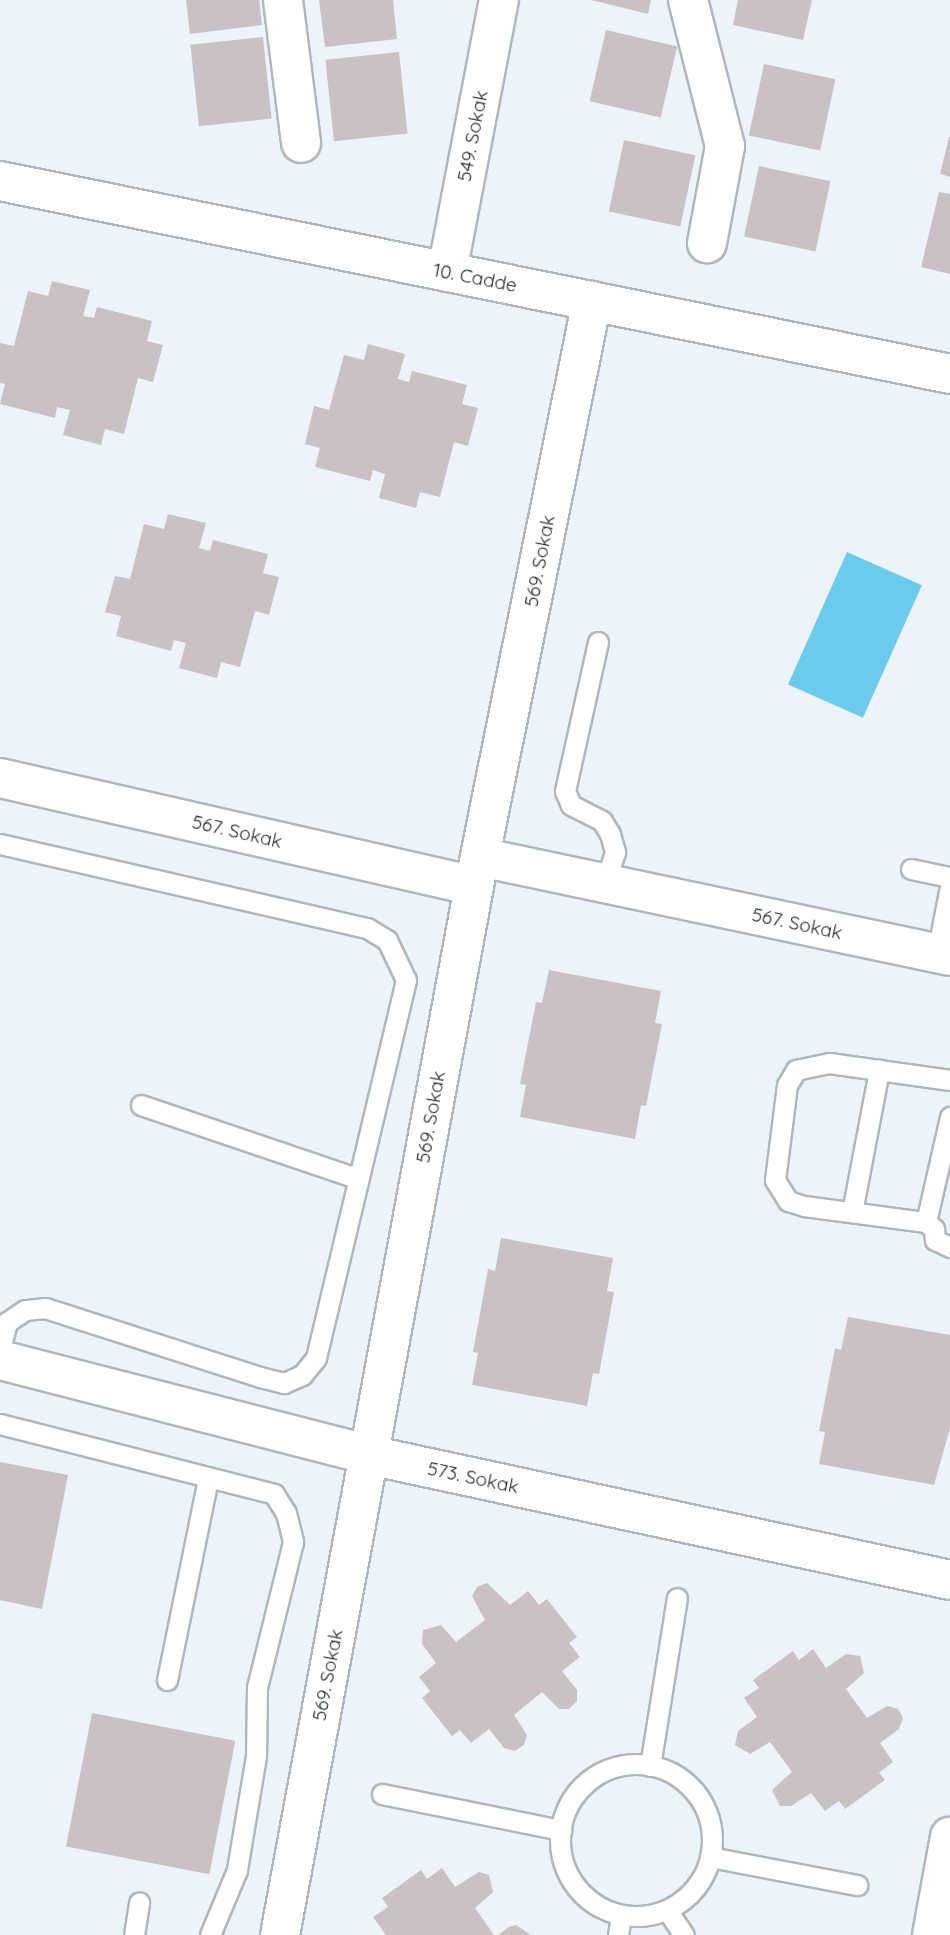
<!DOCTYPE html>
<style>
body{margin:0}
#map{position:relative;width:950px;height:1935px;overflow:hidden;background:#ecf3f9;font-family:Quicksand,sans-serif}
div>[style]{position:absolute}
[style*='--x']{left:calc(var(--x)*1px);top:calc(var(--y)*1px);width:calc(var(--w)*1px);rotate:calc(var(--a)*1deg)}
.water>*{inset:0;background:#6ccaec;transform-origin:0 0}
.building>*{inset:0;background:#cac1c5;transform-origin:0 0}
.roads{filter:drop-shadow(2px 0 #afb6bc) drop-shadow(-2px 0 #afb6bc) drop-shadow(0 2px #afb6bc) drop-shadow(0 -2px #afb6bc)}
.service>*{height:19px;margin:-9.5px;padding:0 9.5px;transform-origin:9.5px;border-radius:9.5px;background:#fff}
.service>.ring{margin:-9.5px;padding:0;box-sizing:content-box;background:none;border:19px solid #fff;border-radius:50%}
.minor>*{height:38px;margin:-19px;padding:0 19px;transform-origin:19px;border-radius:19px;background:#fff}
.secondary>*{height:38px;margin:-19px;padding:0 19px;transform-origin:19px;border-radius:19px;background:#fff}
span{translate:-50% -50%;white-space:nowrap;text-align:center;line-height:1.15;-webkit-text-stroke:7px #fff;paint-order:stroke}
.street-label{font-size:19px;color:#232628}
</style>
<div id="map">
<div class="water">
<i style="left:847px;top:552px;width:82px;height:145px;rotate:24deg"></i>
</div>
<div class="building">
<i style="clip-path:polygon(186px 0,259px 0,262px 25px,190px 34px)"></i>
<i style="clip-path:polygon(319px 0,393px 0,397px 39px,325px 47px)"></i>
<i style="clip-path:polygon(591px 0,651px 0,648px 14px)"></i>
<i style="clip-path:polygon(738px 0,812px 0,803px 40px,733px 25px)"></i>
<i style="left:606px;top:30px;width:73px;height:73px;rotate:13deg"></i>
<i style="left:263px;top:37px;width:82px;height:73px;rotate:84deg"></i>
<i style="left:399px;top:52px;width:82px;height:74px;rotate:84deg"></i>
<i style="left:764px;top:64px;width:73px;height:73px;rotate:12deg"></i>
<i style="clip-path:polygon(949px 137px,950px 137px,950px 177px,940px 174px)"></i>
<i style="left:624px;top:140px;width:73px;height:73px;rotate:12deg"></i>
<i style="left:759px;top:166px;width:73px;height:72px;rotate:12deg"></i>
<i style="clip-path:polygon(939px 192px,950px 194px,950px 274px,921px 267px)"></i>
<i style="clip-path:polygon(52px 281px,90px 290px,83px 316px,94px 318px,97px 307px,152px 321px,147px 341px,163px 345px,153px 382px,138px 378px,124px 434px,105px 429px,101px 445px,63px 435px,70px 410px,57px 407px,55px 418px,0 404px,5px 384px,0 383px,0 343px,14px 346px,28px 291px,48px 296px)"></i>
<i style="clip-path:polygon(368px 344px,405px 354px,398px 379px,409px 382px,412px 371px,467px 385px,462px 404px,478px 408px,468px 446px,454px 442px,440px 497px,420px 492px,416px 508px,379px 498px,385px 474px,373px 470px,370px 481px,315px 467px,320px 448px,305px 444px,314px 406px,329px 410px,344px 355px,364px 360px)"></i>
<i style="clip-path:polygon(168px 514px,206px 523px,199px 548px,210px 551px,213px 540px,268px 554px,263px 573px,279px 577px,269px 615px,255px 611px,240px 667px,221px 662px,217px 678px,179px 668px,186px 643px,174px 640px,171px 651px,116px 636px,121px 616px,105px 612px,115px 576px,130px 579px,144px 524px,164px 529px)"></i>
<i style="clip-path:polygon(549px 970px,661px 991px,655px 1023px,662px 1024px,646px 1106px,641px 1105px,635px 1139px,520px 1117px,526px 1085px,520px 1084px,536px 1002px,542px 1003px)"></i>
<i style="clip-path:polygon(501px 1238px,613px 1258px,607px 1291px,614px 1292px,599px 1374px,593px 1373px,587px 1406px,472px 1385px,478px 1353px,473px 1352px,488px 1269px,495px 1271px)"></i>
<i style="clip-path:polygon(848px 1317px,950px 1335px,950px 1428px,934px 1485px,819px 1464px,825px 1432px,819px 1431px,835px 1348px,841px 1350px)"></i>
<i style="clip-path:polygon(0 1462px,68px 1475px,42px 1609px,0 1600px)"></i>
<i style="clip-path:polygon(487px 1583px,510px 1605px,528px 1591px,539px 1605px,547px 1599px,577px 1637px,569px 1643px,580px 1657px,562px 1671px,577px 1690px,577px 1701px,569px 1709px,559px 1709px,542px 1692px,514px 1715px,527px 1735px,524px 1745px,515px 1751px,504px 1748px,489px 1729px,471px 1743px,460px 1730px,452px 1736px,422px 1698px,430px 1691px,419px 1677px,436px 1663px,422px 1644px,423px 1630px,441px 1625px,456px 1642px,485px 1620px,472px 1596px,477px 1587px)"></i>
<i style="clip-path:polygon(813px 1649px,826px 1668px,846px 1654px,860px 1656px,864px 1673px,846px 1689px,867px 1718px,887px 1706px,898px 1709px,903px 1718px,899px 1729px,880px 1743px,893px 1762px,879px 1773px,885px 1780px,845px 1809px,839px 1801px,825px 1811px,811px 1793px,791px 1806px,780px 1806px,772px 1790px,792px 1772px,770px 1742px,750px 1754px,735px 1745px,738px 1731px,757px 1717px,744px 1698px,759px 1688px,753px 1680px,793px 1651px,799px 1660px)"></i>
<i style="left:92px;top:1713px;width:146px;height:136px;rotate:11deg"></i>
<i style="clip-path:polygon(442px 1868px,455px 1887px,479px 1872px,489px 1875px,493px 1892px,475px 1908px,494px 1935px,386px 1935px,373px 1917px,388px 1907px,382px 1898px,421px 1870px,427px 1879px)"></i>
<i style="clip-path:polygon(516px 1925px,531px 1935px,498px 1935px,509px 1927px)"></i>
</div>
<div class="roads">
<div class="service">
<i style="--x:598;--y:642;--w:153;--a:102.5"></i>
<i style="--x:565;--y:791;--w:15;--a:67"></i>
<i style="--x:571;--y:805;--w:35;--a:27"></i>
<i style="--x:602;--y:821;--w:15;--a:58"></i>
<i style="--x:610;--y:834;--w:19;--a:74"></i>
<i style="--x:615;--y:852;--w:33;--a:108"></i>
<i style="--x:0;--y:844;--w:376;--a:12.9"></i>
<i style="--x:367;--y:928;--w:23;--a:31"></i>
<i style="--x:387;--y:940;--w:44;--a:64.6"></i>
<i style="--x:406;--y:980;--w:389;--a:103.4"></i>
<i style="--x:316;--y:1358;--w:22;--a:129"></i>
<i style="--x:302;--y:1375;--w:20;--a:156"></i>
<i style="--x:284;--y:1383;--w:25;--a:-166"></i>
<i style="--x:260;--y:1377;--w:226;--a:-162.2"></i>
<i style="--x:45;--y:1308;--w:20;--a:174"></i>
<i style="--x:25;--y:1310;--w:22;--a:146"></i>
<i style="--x:7;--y:1322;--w:30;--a:104"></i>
<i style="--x:911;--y:869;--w:40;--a:12"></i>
<i style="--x:937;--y:953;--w:68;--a:-79"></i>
<i style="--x:950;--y:1080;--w:122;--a:-172"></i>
<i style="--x:829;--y:1063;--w:34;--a:168"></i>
<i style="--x:796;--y:1070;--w:17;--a:121"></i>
<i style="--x:787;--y:1085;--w:96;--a:97.2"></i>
<i style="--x:775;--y:1180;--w:25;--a:58"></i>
<i style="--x:788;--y:1201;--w:17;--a:17"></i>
<i style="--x:804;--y:1206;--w:123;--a:7.5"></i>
<i style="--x:926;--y:1222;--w:11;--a:41"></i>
<i style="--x:934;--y:1229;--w:11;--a:85"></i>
<i style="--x:935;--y:1240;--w:17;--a:25"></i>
<i style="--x:141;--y:1105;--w:228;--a:18.7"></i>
<i style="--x:852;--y:1212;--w:145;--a:-79.2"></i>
<i style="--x:926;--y:1222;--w:108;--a:-77.1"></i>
<i style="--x:0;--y:1424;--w:283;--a:14.3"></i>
<i style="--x:274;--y:1494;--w:22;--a:58"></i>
<i style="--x:286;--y:1513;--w:30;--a:76"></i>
<i style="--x:293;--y:1542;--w:149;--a:103.9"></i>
<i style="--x:257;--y:1687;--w:69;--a:90.8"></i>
<i style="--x:256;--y:1756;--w:116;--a:99.5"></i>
<i style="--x:237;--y:1870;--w:70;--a:112.6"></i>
<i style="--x:167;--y:1680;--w:206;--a:-78.5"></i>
<i class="ring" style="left:560px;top:1764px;width:133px;height:133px"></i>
<i style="--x:650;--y:1766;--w:170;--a:-80.9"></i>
<i style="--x:382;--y:1794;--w:183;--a:11.4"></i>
<i style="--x:710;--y:1857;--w:150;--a:10.8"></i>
<i style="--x:667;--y:1910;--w:30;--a:56"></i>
<i style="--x:134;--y:1935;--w:33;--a:-81"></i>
<i style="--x:618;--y:1935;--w:20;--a:-81"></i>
</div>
<div class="minor">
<i style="--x:283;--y:0;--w:144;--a:82.8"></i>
<i style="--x:688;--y:0;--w:151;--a:75.8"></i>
<i style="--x:725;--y:146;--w:99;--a:100.5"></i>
<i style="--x:447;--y:272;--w:277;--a:-79.2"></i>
<i style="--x:0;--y:778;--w:486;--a:12.8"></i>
<i style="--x:480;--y:857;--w:480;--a:11.9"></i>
<i style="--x:0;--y:1360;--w:381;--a:14.4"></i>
<i style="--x:369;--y:1455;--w:594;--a:12.14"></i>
<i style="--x:280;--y:1935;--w:1067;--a:-79.52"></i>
<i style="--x:474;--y:886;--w:597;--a:-78.6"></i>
<i style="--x:932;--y:1935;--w:100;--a:-79.6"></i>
</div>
<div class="secondary">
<i style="--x:0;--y:181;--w:969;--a:11.48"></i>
</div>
</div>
<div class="street-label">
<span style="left:473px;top:136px;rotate:-79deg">549. Sokak</span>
<span style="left:475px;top:278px;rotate:11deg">10. Cadde</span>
<span style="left:540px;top:561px;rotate:-79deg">569. Sokak</span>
<span style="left:237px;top:832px;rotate:13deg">567. Sokak</span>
<span style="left:797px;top:924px;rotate:12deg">567. Sokak</span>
<span style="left:431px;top:1117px;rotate:-80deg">569. Sokak</span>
<span style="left:473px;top:1478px;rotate:12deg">573. Sokak</span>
<span style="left:328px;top:1675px;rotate:-79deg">569. Sokak</span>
</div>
</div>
